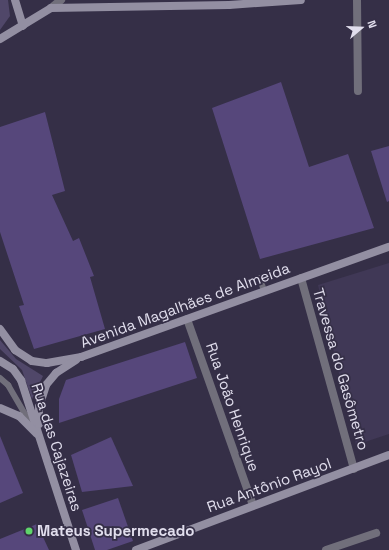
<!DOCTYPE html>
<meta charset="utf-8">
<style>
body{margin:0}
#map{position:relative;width:389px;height:550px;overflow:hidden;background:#352f47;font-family:"Space Grotesk",sans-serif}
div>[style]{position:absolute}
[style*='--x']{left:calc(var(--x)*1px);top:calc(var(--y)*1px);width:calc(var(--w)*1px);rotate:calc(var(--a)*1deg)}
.built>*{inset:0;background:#403856}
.green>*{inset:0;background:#504769}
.building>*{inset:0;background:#56477b}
.lane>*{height:6px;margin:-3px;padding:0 3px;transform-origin:3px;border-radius:3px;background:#716f7b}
.street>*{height:8px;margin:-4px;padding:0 4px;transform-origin:4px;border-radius:4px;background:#716f7b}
.secondary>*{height:8px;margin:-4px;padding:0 4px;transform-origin:4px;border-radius:4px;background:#938fa2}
.dots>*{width:11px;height:11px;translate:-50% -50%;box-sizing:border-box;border:2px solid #352f47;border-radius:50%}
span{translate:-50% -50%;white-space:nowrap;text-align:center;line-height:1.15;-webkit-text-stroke:3.5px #352f47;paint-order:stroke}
.street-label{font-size:15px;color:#e1deed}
.poi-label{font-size:15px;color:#e1deed;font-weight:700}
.left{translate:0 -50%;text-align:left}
.north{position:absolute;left:341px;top:8px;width:40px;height:40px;-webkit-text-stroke:3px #352f47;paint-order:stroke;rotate:71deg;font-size:11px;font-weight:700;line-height:16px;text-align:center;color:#e1deed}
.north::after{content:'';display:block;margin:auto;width:14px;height:18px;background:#e1deed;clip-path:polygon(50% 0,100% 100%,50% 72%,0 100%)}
</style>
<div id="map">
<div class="built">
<i style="clip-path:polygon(389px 263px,389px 434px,356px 445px,318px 285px)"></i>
</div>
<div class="green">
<i style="clip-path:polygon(0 0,8px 0,10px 16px,0 30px)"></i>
<i style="clip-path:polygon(0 340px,16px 359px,43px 376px,32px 399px,22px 370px,0 349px)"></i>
</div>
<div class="building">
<i style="clip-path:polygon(281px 82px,309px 167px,348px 154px,374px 228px,260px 259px,212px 108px)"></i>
<i style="clip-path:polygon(45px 112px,65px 191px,52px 195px,73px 241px,79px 238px,94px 276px,90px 277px,105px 329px,34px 349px,19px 306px,24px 305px,0 232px,0 127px)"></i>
<i style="clip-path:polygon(389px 146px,389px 201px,387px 202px,371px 151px)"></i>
<i style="clip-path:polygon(185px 342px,197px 378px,59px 423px,59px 399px,66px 380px)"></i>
<i style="clip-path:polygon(0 436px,23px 493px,0 503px)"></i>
<i style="clip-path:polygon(111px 437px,133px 486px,82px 492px,71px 455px)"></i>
<i style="clip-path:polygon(118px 498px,133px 541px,107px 550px,95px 550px,82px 510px)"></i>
<i style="clip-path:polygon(37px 524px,49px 550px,0 550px,0 539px)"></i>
</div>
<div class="lane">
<i style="--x:260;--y:278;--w:14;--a:73"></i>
<i style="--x:0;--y:378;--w:11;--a:41"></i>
<i style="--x:8;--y:385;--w:48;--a:59.7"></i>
</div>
<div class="street">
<i style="--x:357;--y:0;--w:91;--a:89.4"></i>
<i style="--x:51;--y:8;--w:13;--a:-39"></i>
<i style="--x:301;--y:278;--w:198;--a:74.5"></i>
<i style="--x:187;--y:319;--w:197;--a:70.5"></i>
<i style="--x:326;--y:550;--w:53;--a:-18.8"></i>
</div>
<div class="secondary">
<i style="--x:15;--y:0;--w:27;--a:73"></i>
<i style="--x:0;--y:39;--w:60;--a:-31.3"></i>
<i style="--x:51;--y:8;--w:178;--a:-1"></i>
<i style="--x:229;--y:5;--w:72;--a:-4"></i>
<i style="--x:0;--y:329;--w:26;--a:54"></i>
<i style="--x:15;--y:350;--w:20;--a:33"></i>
<i style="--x:32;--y:361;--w:15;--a:8"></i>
<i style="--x:47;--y:363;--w:35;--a:-10"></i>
<i style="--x:81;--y:357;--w:327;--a:-19.7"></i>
<i style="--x:0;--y:361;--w:15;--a:32"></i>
<i style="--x:13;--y:369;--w:14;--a:54"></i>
<i style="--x:21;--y:380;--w:179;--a:72.1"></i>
<i style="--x:0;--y:408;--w:21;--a:23"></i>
<i style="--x:19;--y:416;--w:25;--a:45"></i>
<i style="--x:39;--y:424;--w:17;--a:-90"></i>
<i style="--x:39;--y:407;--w:23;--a:-72"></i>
<i style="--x:46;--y:385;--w:16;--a:-50"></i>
<i style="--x:56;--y:373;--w:24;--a:-33"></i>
<i style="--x:136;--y:550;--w:270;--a:-20.6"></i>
</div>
<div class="dots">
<i style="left:29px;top:531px;background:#5fd56b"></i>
</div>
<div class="street-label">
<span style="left:185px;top:305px;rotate:-20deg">Avenida Magalhães de Almeida</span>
<span style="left:341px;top:369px;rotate:74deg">Travessa do Gasômetro</span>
<span style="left:233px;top:407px;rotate:71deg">Rua João Henrique</span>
<span style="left:57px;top:447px;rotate:72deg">Rua das Cajazeiras</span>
<span style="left:269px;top:485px;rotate:-20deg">Rua Antônio Rayol</span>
</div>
<div class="poi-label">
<span class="left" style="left:37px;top:531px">Mateus Supermecado</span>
</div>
<div class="north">N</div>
</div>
